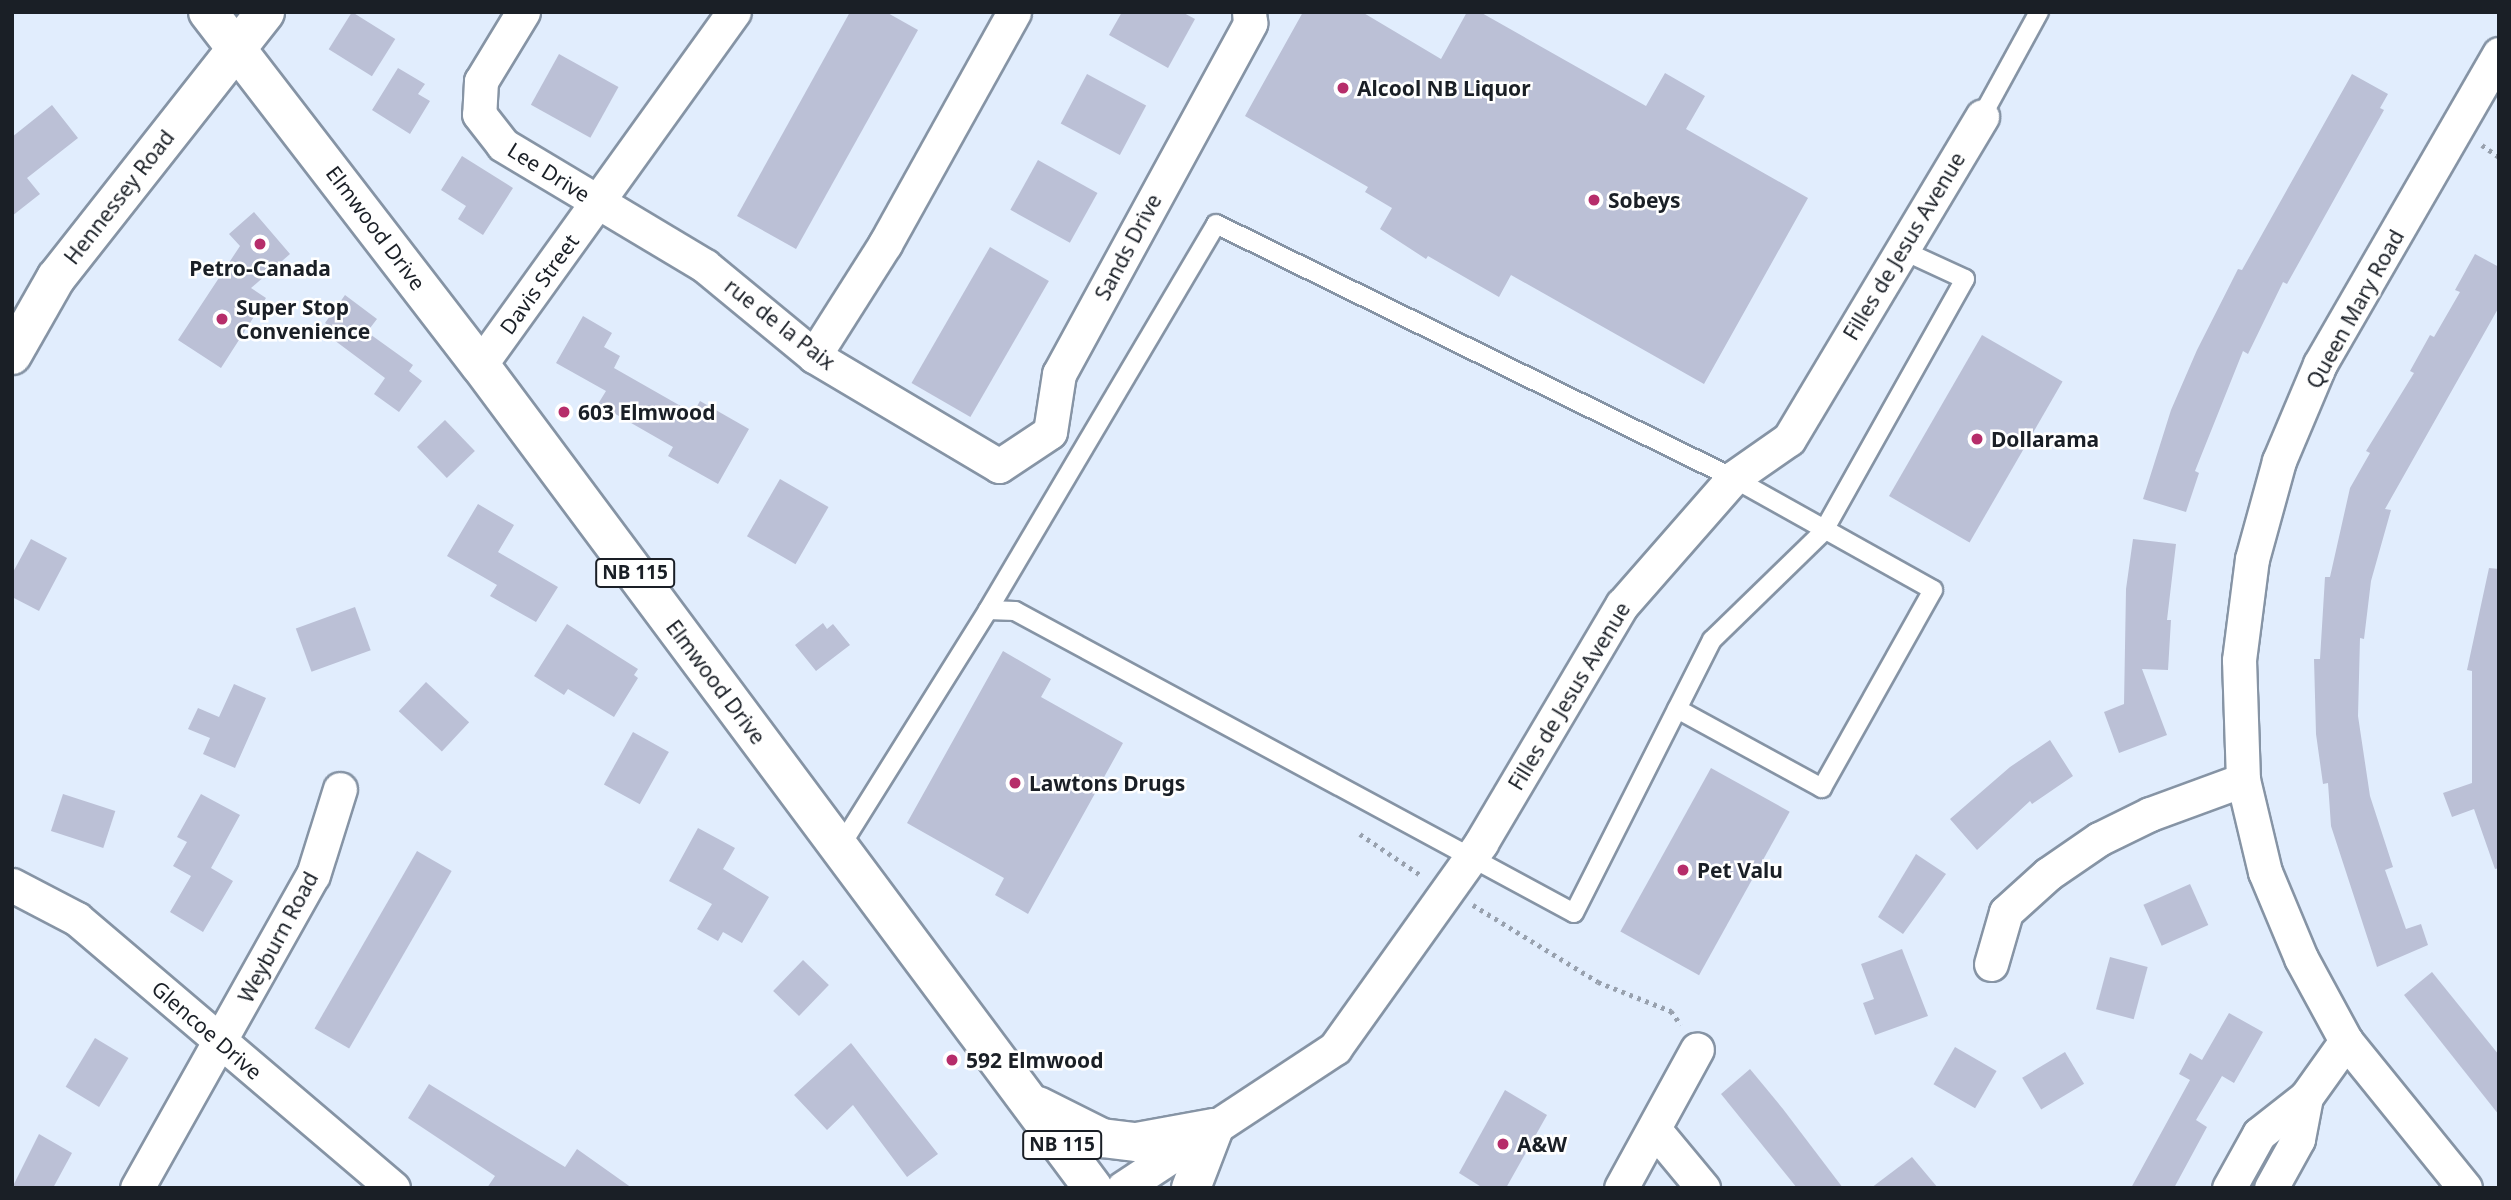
<!DOCTYPE html>
<style>
body{margin:0}
#map{position:relative;width:2511px;height:1200px;overflow:hidden;background:#e1edfd;font-family:"Noto Sans",sans-serif}
div>[style]{position:absolute}
[style*='--x']{left:calc(var(--x)*1px);top:calc(var(--y)*1px);width:calc(var(--w)*1px);rotate:calc(var(--a)*1deg)}
.building>*{inset:0;background:#bbc0d6;transform-origin:0 0}
.path>*{height:4.5px;margin-top:-2.25px;transform-origin:0;background:repeating-linear-gradient(90deg,#98a1ae 0 3.5px,transparent 0 8.5px)}
.roads{filter:drop-shadow(2px 0 #8694a5) drop-shadow(-2px 0 #8694a5) drop-shadow(0 2px #8694a5) drop-shadow(0 -2px #8694a5)}
.service>*{height:18px;margin:-9px;padding:0 9px;transform-origin:9px;border-radius:9px;background:#fff}
.minor>*{height:33px;margin:-16.5px;padding:0 16.5px;transform-origin:16.5px;border-radius:16.5px;background:#fff}
.tertiary>*{height:38px;margin:-19px;padding:0 19px;transform-origin:19px;border-radius:19px;background:#fff}
.primary>*{height:38px;margin:-19px;padding:0 19px;transform-origin:19px;border-radius:19px;background:#fff}
.dots>*{width:19px;height:19px;translate:-50% -50%;box-sizing:border-box;border:4px solid #fff;border-radius:50%}
span{translate:-50% -50%;white-space:nowrap;text-align:center;line-height:1.15;-webkit-text-stroke:5px #fff;paint-order:stroke}
.shield-label span{padding:2px 5px;background:#fff;border:2px solid;border-radius:5px;-webkit-text-stroke-width:0}
.shield-label{font-size:19px;color:#1a1f26;font-weight:700}
.poi-label{font-size:21px;color:#1a1f26;font-weight:700}
.left{translate:0 -50%;text-align:left}
.street-label{font-size:21px;color:#1a1f26}
.frame{position:absolute;inset:0;border:14px solid #1a1f26;pointer-events:none}
</style>
<div id="map">
<div class="building">
<i style="left:352px;top:12px;width:51px;height:44px;rotate:32deg"></i>
<i style="clip-path:polygon(850px 12px,886px 12px,918px 30px,796px 249px,737px 216px)"></i>
<i style="clip-path:polygon(1122px 12px,1182px 12px,1195px 19px,1168px 68px,1109px 35px)"></i>
<i style="clip-path:polygon(1303px 12px,1362px 12px,1441px 59px,1467px 12px,1480px 12px,1646px 106px,1665px 73px,1705px 96px,1686px 129px,1808px 198px,1704px 384px,1511px 275px,1499px 297px,1428px 256px,1426px 259px,1380px 229px,1392px 208px,1365px 192px,1368px 187px,1245px 116px)"></i>
<i style="left:559px;top:54px;width:68px;height:58px;rotate:29deg"></i>
<i style="clip-path:polygon(398px 68px,425px 84px,418px 94px,430px 101px,410px 134px,372px 110px)"></i>
<i style="left:1087px;top:74px;width:67px;height:56px;rotate:28deg"></i>
<i style="clip-path:polygon(2352px 74px,2388px 94px,2380px 108px,2384px 110px,2287px 284px,2283px 282px,2248px 354px,2243px 351px,2195px 471px,2199px 473px,2186px 512px,2143px 499px,2171px 410px,2197px 350px,2238px 269px,2242px 270px)"></i>
<i style="clip-path:polygon(52px 105px,78px 138px,27px 178px,40px 194px,12px 216px,12px 137px)"></i>
<i style="clip-path:polygon(462px 156px,513px 188px,483px 235px,458px 219px,466px 206px,441px 190px)"></i>
<i style="left:1038px;top:160px;width:68px;height:57px;rotate:29deg"></i>
<i style="clip-path:polygon(254px 212px,290px 254px,251px 288px,266px 298px,221px 368px,178px 340px,240px 246px,229px 234px)"></i>
<i style="left:990px;top:247px;width:68px;height:157px;rotate:30deg"></i>
<i style="clip-path:polygon(2475px 254px,2499px 267px,2499px 307px,2385px 509px,2391px 510px,2371px 581px,2364px 639px,2360px 638px,2358px 716px,2370px 796px,2393px 867px,2385px 870px,2406px 929px,2421px 924px,2428px 945px,2377px 967px,2331px 826px,2328px 783px,2323px 784px,2316px 734px,2314px 659px,2320px 659px,2325px 577px,2330px 577px,2350px 488px,2370px 453px,2366px 451px,2414px 373px,2410px 371px,2430px 335px,2434px 337px,2460px 292px,2455px 290px)"></i>
<i style="clip-path:polygon(345px 295px,377px 319px,367px 332px,413px 365px,409px 371px,422px 381px,399px 412px,374px 394px,385px 378px,330px 337px,335px 330px,325px 323px)"></i>
<i style="clip-path:polygon(583px 316px,612px 333px,604px 347px,620px 356px,614px 368px,693px 413px,700px 401px,749px 429px,718px 484px,668px 456px,673px 447px,598px 404px,606px 391px,556px 363px)"></i>
<i style="left:1982px;top:335px;width:93px;height:186px;rotate:30deg"></i>
<i style="left:445px;top:420px;width:43px;height:39px;rotate:46deg"></i>
<i style="left:780px;top:479px;width:56px;height:66px;rotate:30deg"></i>
<i style="clip-path:polygon(478px 504px,514px 525px,498px 552px,558px 587px,536px 622px,490px 596px,497px 585px,447px 556px)"></i>
<i style="clip-path:polygon(31px 539px,67px 558px,39px 611px,12px 597px,12px 574px)"></i>
<i style="clip-path:polygon(2133px 539px,2176px 544px,2167px 620px,2171px 620px,2168px 670px,2142px 669px,2167px 735px,2119px 753px,2104px 712px,2124px 704px,2126px 589px)"></i>
<i style="clip-path:polygon(2489px 568px,2499px 569px,2499px 868px,2495px 869px,2474px 809px,2452px 817px,2443px 793px,2472px 783px,2472px 671px,2467px 670px)"></i>
<i style="left:355px;top:607px;width:46px;height:63px;rotate:70deg"></i>
<i style="clip-path:polygon(823px 623px,827px 629px,833px 624px,850px 645px,816px 671px,795px 645px)"></i>
<i style="clip-path:polygon(567px 624px,638px 669px,634px 675px,638px 678px,614px 717px,568px 689px,564px 695px,534px 676px)"></i>
<i style="clip-path:polygon(1003px 651px,1051px 679px,1041px 697px,1123px 743px,1028px 914px,995px 895px,1004px 878px,907px 823px)"></i>
<i style="left:426px;top:682px;width:59px;height:40px;rotate:43deg"></i>
<i style="clip-path:polygon(234px 684px,266px 698px,235px 768px,203px 754px,210px 738px,188px 729px,198px 708px,219px 717px)"></i>
<i style="left:633px;top:732px;width:41px;height:60px;rotate:29deg"></i>
<i style="clip-path:polygon(2050px 740px,2073px 776px,2032px 804px,2030px 801px,1977px 850px,1950px 819px,2010px 767px)"></i>
<i style="left:1711px;top:768px;width:90px;height:187px;rotate:29deg"></i>
<i style="left:63px;top:794px;width:55px;height:39px;rotate:18deg"></i>
<i style="clip-path:polygon(201px 794px,240px 815px,211px 868px,233px 881px,203px 932px,170px 912px,191px 876px,173px 866px,187px 842px,177px 837px)"></i>
<i style="clip-path:polygon(698px 828px,735px 848px,723px 869px,769px 897px,742px 943px,723px 932px,718px 941px,697px 929px,712px 904px,669px 881px)"></i>
<i style="left:417px;top:851px;width:40px;height:205px;rotate:30deg"></i>
<i style="clip-path:polygon(1916px 854px,1946px 874px,1903px 934px,1878px 917px)"></i>
<i style="left:2190px;top:884px;width:45px;height:51px;rotate:66deg"></i>
<i style="clip-path:polygon(1902px 949px,1928px 1016px,1875px 1035px,1863px 1003px,1874px 999px,1861px 964px)"></i>
<i style="left:2110px;top:957px;width:39px;height:54px;rotate:15deg"></i>
<i style="left:803px;top:960px;width:36px;height:43px;rotate:44deg"></i>
<i style="clip-path:polygon(2432px 972px,2499px 1055px,2499px 1115px,2404px 995px)"></i>
<i style="clip-path:polygon(2229px 1013px,2263px 1032px,2234px 1083px,2222px 1076px,2196px 1120px,2207px 1127px,2174px 1188px,2131px 1188px,2190px 1080px,2179px 1074px,2190px 1053px,2202px 1060px)"></i>
<i style="left:95px;top:1038px;width:39px;height:57px;rotate:31deg"></i>
<i style="clip-path:polygon(851px 1043px,938px 1154px,907px 1177px,853px 1105px,827px 1130px,794px 1095px)"></i>
<i style="left:1955px;top:1047px;width:48px;height:43px;rotate:30deg"></i>
<i style="left:2065px;top:1052px;width:37px;height:50px;rotate:59deg"></i>
<i style="clip-path:polygon(1750px 1069px,1783px 1109px,1843px 1188px,1797px 1188px,1721px 1094px)"></i>
<i style="clip-path:polygon(429px 1084px,565px 1167px,577px 1149px,632px 1188px,487px 1188px,495px 1176px,408px 1118px)"></i>
<i style="clip-path:polygon(1505px 1090px,1547px 1115px,1506px 1188px,1483px 1188px,1459px 1173px)"></i>
<i style="clip-path:polygon(39px 1134px,72px 1153px,53px 1188px,12px 1188px)"></i>
<i style="clip-path:polygon(1912px 1157px,1938px 1188px,1871px 1188px)"></i>
</div>
<div class="path">
<i style="--x:2482;--y:145;--w:21;--a:35"></i>
<i style="--x:1360;--y:834;--w:75;--a:34.1"></i>
<i style="--x:1473;--y:905;--w:147;--a:31.6"></i>
<i style="--x:1598;--y:982;--w:79;--a:21.7"></i>
<i style="--x:1671;--y:1011;--w:17;--a:54"></i>
</div>
<div class="roads">
<div class="service">
<i style="--x:1982;--y:116;--w:119;--a:-61.3"></i>
<i style="--x:988;--y:610;--w:448;--a:-59.4"></i>
<i style="--x:1216;--y:224;--w:576;--a:26.16"></i>
<i style="--x:1733;--y:478;--w:229;--a:29.2"></i>
<i style="--x:1933;--y:590;--w:227;--a:119.3"></i>
<i style="--x:1822;--y:788;--w:165;--a:-151.4"></i>
<i style="--x:840;--y:847;--w:279;--a:-58"></i>
<i style="--x:988;--y:610;--w:27;--a:2"></i>
<i style="--x:1015;--y:611;--w:635;--a:28.38"></i>
<i style="--x:1574;--y:913;--w:306;--a:-63.2"></i>
<i style="--x:1712;--y:640;--w:155;--a:-44.2"></i>
<i style="--x:1823;--y:532;--w:290;--a:-60.7"></i>
<i style="--x:1965;--y:279;--w:69;--a:-155.3"></i>
</div>
<div class="minor">
<i style="--x:523;--y:12;--w:81;--a:121.3"></i>
<i style="--x:481;--y:81;--w:33;--a:93"></i>
<i style="--x:479;--y:114;--w:39;--a:52"></i>
<i style="--x:503;--y:145;--w:235;--a:30.9"></i>
<i style="--x:705;--y:266;--w:141;--a:39.5"></i>
<i style="--x:814;--y:356;--w:215;--a:30.7"></i>
<i style="--x:999;--y:466;--w:61;--a:-33.7"></i>
<i style="--x:1050;--y:432;--w:59;--a:-81.2"></i>
<i style="--x:1059;--y:374;--w:400;--a:-61.4"></i>
<i style="--x:1250;--y:23;--w:11;--a:-95"></i>
<i style="--x:814;--y:356;--w:133;--a:-57.6"></i>
<i style="--x:885;--y:244;--w:265;--a:-60.9"></i>
<i style="--x:480;--y:365;--w:435;--a:-54.3"></i>
<i style="--x:12;--y:885;--w:73;--a:27.6"></i>
<i style="--x:77;--y:919;--w:415;--a:40.4"></i>
<i style="--x:1991;--y:964;--w:54;--a:-73.9"></i>
<i style="--x:2006;--y:912;--w:57;--a:-42.1"></i>
<i style="--x:2048;--y:874;--w:62;--a:-34.5"></i>
<i style="--x:2099;--y:839;--w:57;--a:-26.1"></i>
<i style="--x:2150;--y:814;--w:99;--a:-20.1"></i>
<i style="--x:1654;--y:1129;--w:77;--a:50.3"></i>
<i style="--x:137;--y:1188;--w:359;--a:-60.7"></i>
<i style="--x:313;--y:875;--w:90;--a:-72.6"></i>
<i style="--x:1123;--y:1188;--w:254;--a:-33.4"></i>
<i style="--x:1335;--y:1048;--w:252;--a:-54.5"></i>
<i style="--x:1481;--y:843;--w:277;--a:-59.4"></i>
<i style="--x:1622;--y:605;--w:169;--a:-48.8"></i>
<i style="--x:1733;--y:478;--w:68;--a:-34.9"></i>
<i style="--x:1789;--y:439;--w:376;--a:-59.1"></i>
<i style="--x:1621;--y:1188;--w:158;--a:-61.3"></i>
<i style="--x:2229;--y:1188;--w:62;--a:-60.9"></i>
<i style="--x:2259;--y:1134;--w:60;--a:-38.2"></i>
<i style="--x:2306;--y:1097;--w:69;--a:-54.5"></i>
<i style="--x:2271;--y:1188;--w:56;--a:-61.1"></i>
<i style="--x:2298;--y:1139;--w:43;--a:-79.2"></i>
<i style="--x:2465;--y:1188;--w:189;--a:-129"></i>
<i style="--x:2346;--y:1041;--w:94;--a:-118.5"></i>
<i style="--x:2301;--y:958;--w:93;--a:-112.7"></i>
<i style="--x:2265;--y:872;--w:95;--a:-103.4"></i>
<i style="--x:2243;--y:780;--w:120;--a:-91.9"></i>
<i style="--x:2239;--y:660;--w:102;--a:-82.7"></i>
<i style="--x:2252;--y:559;--w:102;--a:-74.6"></i>
<i style="--x:2279;--y:461;--w:105;--a:-67.1"></i>
<i style="--x:2320;--y:364;--w:358;--a:-60"></i>
</div>
<div class="tertiary">
<i style="--x:12;--y:355;--w:89;--a:-60.3"></i>
<i style="--x:56;--y:278;--w:338;--a:-51.8"></i>
</div>
<div class="primary">
<i style="--x:208;--y:12;--w:446;--a:52.4"></i>
<i style="--x:480;--y:365;--w:1026;--a:53.32"></i>
<i style="--x:1038;--y:1106;--w:72;--a:26.6"></i>
<i style="--x:1102;--y:1138;--w:35;--a:7"></i>
<i style="--x:1137;--y:1142;--w:78;--a:-10.3"></i>
<i style="--x:1191;--y:1188;--w:64;--a:-69"></i>
</div>
</div>
<div class="dots">
<i style="left:1343px;top:88px;background:#b62d6a"></i>
<i style="left:1594px;top:200px;background:#b62d6a"></i>
<i style="left:260px;top:244px;background:#b62d6a"></i>
<i style="left:222px;top:319px;background:#b62d6a"></i>
<i style="left:564px;top:412px;background:#b62d6a"></i>
<i style="left:1977px;top:439px;background:#b62d6a"></i>
<i style="left:1015px;top:783px;background:#b62d6a"></i>
<i style="left:1683px;top:870px;background:#b62d6a"></i>
<i style="left:952px;top:1060px;background:#b62d6a"></i>
<i style="left:1503px;top:1144px;background:#b62d6a"></i>
</div>
<div class="shield-label">
<span style="left:635px;top:573px">NB 115</span>
<span style="left:1062px;top:1145px">NB 115</span>
</div>
<div class="poi-label">
<span class="left" style="left:1357px;top:88px">Alcool NB Liquor</span>
<span class="left" style="left:1608px;top:200px">Sobeys</span>
<span style="left:260px;top:268px">Petro-Canada</span>
<span class="left" style="left:236px;top:319px">Super Stop<br>Convenience</span>
<span class="left" style="left:578px;top:412px">603 Elmwood</span>
<span class="left" style="left:1991px;top:439px">Dollarama</span>
<span class="left" style="left:1029px;top:783px">Lawtons Drugs</span>
<span class="left" style="left:1697px;top:870px">Pet Valu</span>
<span class="left" style="left:966px;top:1060px">592 Elmwood</span>
<span class="left" style="left:1517px;top:1144px">A&amp;W</span>
</div>
<div class="street-label">
<span style="left:549px;top:172px;rotate:32deg">Lee Drive</span>
<span style="left:119px;top:197px;rotate:-52deg">Hennessey Road</span>
<span style="left:376px;top:228px;rotate:53deg">Elmwood Drive</span>
<span style="left:1904px;top:246px;rotate:-59deg">Filles de Jesus Avenue</span>
<span style="left:1128px;top:247px;rotate:-62deg">Sands Drive</span>
<span style="left:539px;top:284px;rotate:-54deg">Davis Street</span>
<span style="left:2355px;top:309px;rotate:-61deg">Queen Mary Road</span>
<span style="left:780px;top:324px;rotate:38deg">rue de la Paix</span>
<span style="left:716px;top:682px;rotate:53deg">Elmwood Drive</span>
<span style="left:1569px;top:696px;rotate:-59deg">Filles de Jesus Avenue</span>
<span style="left:278px;top:937px;rotate:-62deg">Weyburn Road</span>
<span style="left:207px;top:1030px;rotate:41deg">Glencoe Drive</span>
</div>
<div class="frame"></div>
</div>
